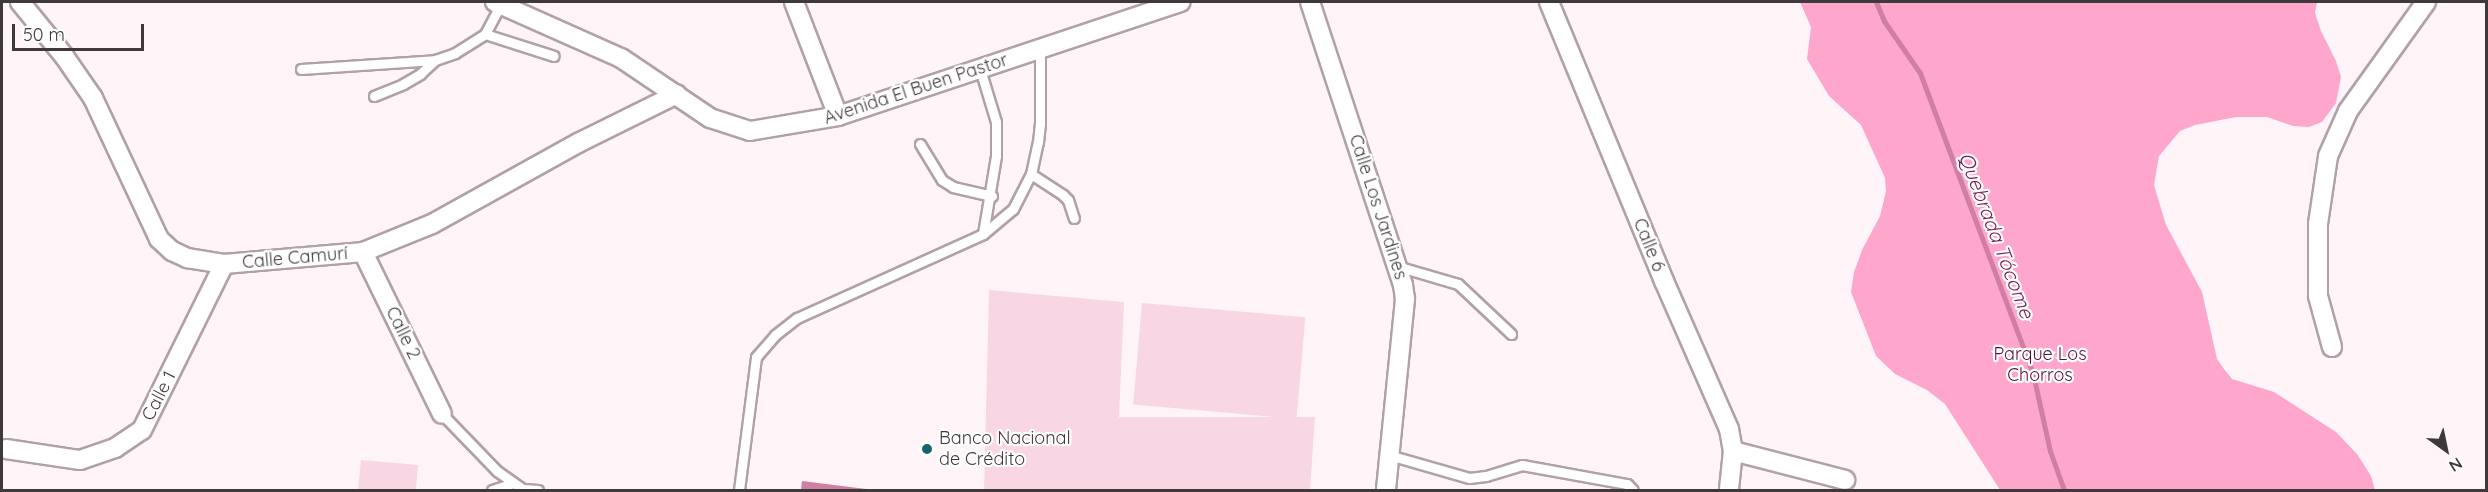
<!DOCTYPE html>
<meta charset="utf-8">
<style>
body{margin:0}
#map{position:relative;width:2488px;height:492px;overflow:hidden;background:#fff4f8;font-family:Quicksand,sans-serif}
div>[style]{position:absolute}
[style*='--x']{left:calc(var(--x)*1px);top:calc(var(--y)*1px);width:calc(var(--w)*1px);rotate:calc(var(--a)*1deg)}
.green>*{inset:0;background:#f9d6e4;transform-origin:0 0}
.forest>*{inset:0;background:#fea6cc}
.water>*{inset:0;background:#d17ea3}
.stream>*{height:5px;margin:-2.5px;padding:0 2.5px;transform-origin:2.5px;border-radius:2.5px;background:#d17ea3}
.roads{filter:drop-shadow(2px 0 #b1a1a7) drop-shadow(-2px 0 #b1a1a7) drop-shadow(0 2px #b1a1a7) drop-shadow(0 -2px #b1a1a7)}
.service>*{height:9px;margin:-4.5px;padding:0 4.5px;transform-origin:4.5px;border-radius:4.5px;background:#fff}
.minor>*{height:18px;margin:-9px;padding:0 9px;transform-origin:9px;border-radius:9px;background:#fff}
.dots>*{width:16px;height:16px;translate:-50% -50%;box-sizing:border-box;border:3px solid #fff;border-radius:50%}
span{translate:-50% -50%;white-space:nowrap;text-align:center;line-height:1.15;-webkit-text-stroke:4.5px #fff;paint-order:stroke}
.street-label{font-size:18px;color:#40393c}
.park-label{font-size:18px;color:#5a0f38}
.poi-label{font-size:18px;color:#40393c}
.left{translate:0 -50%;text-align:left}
.water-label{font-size:20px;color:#7c194f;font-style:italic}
.frame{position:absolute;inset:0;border:3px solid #40393c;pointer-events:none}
.north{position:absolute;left:2416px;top:420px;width:60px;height:60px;-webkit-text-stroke:4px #fff;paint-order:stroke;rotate:147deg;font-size:16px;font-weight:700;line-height:24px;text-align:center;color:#40393c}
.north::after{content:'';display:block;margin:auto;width:21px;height:27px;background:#40393c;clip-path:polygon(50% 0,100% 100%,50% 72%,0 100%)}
.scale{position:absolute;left:12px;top:24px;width:132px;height:27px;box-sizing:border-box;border:3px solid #40393c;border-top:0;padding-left:8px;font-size:18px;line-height:21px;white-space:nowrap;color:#40393c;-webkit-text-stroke:4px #fff;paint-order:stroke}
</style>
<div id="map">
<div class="green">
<i style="clip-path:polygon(989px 290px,1124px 302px,1119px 417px,1315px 417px,1310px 490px,984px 490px)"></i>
<i style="left:1142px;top:303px;width:164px;height:102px;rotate:5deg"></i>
<i style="clip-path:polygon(361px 460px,418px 465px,416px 490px,358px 490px)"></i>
</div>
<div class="forest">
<i style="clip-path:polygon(1800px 2px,2317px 2px,2315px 13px,2321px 31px,2336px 61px,2341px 77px,2336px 103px,2322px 122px,2309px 127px,2293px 126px,2267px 117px,2236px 117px,2195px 125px,2180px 131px,2159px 156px,2154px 185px,2166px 225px,2202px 292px,2217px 359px,2224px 369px,2232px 379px,2274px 392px,2336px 432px,2357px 454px,2371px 476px,2375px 490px,2000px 490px,1945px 404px,1927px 390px,1895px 374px,1876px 356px,1851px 292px,1854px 272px,1862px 250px,1880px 216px,1886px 191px,1885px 178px,1861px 125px,1829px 96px,1807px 59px,1811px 27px)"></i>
</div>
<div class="water">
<i style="clip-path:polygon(802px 481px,866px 489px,866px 490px,801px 490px)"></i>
</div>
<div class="stream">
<i style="--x:1876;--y:2;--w:21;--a:67"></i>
<i style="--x:1884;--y:21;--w:63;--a:55.3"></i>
<i style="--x:1920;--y:73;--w:322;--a:69.4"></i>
<i style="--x:2033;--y:374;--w:79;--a:77.6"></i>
<i style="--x:2050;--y:451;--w:41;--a:70.3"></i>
</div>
<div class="roads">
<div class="service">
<i style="--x:485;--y:34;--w:72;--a:17.7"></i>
<i style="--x:301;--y:69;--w:134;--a:-3.8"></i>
<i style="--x:435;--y:60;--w:21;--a:-19"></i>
<i style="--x:455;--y:53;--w:36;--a:-32"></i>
<i style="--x:485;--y:34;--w:34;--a:-62"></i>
<i style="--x:980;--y:69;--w:55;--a:73.2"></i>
<i style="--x:996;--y:122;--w:34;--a:90"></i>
<i style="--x:996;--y:156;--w:79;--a:99.5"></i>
<i style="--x:374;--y:96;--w:31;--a:-22"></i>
<i style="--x:403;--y:84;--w:20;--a:-30"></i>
<i style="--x:420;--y:74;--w:21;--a:-43"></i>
<i style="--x:920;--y:144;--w:42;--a:58.6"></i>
<i style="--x:942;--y:180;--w:13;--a:32"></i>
<i style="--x:953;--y:187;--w:40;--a:13"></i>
<i style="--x:1031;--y:174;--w:38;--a:33"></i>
<i style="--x:1063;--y:195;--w:7;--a:45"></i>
<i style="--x:1068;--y:200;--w:19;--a:72"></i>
<i style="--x:1400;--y:267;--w:60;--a:16.3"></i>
<i style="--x:1458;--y:284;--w:73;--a:43.3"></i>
<i style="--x:442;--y:414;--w:79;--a:46"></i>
<i style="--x:497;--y:471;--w:32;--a:35"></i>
<i style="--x:523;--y:489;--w:15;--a:4"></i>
<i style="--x:1389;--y:455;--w:83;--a:16"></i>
<i style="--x:1469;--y:478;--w:17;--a:-7"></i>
<i style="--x:1486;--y:476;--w:38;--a:-17"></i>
<i style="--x:1522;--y:465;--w:107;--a:10.3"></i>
<i style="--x:1627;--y:484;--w:8;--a:45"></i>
<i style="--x:492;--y:490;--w:22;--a:-18"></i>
<i style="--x:739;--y:490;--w:134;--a:-82.7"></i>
<i style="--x:756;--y:357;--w:29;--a:-49"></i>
<i style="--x:775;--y:335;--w:28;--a:-38"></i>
<i style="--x:797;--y:318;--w:204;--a:-24.3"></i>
<i style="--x:983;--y:234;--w:39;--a:-40"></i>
<i style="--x:1013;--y:209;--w:39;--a:-63"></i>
<i style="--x:1031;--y:174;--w:33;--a:-78"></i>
<i style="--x:1038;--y:142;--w:18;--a:-84"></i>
<i style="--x:1040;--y:124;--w:75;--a:-90"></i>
</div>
<div class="minor">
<i style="--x:20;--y:2;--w:70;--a:50.8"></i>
<i style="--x:64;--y:56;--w:51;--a:55.4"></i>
<i style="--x:93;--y:98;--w:156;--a:64.9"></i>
<i style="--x:159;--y:239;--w:18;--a:43"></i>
<i style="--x:172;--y:251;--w:17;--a:25"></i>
<i style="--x:187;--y:258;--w:37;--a:9"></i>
<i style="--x:224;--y:264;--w:140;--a:-4.9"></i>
<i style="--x:363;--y:252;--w:74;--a:-22.1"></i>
<i style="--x:432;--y:224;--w:167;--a:-29"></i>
<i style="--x:578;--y:143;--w:110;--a:-26.3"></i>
<i style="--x:495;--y:2;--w:138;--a:24"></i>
<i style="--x:621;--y:58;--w:107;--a:34"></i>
<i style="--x:710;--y:118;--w:42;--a:18"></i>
<i style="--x:750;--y:131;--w:89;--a:-9.7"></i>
<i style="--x:838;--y:116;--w:361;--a:-18.4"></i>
<i style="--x:794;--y:2;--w:122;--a:68.9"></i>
<i style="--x:1310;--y:2;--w:298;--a:71.8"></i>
<i style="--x:1403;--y:285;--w:14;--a:82"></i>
<i style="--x:1405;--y:299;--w:192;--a:95.7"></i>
<i style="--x:1549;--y:2;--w:302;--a:67.6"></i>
<i style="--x:1664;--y:281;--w:162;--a:66.3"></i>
<i style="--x:1729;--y:429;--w:22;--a:80"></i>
<i style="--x:1733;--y:451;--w:39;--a:96"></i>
<i style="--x:363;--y:252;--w:180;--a:64"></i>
<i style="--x:2332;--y:347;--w:53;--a:-105.4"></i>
<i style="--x:2318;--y:296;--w:72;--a:-90"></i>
<i style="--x:2318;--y:224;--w:69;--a:-81.6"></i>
<i style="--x:2328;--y:156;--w:49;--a:-66"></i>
<i style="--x:2348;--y:111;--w:134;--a:-54.4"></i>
<i style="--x:6;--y:449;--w:75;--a:8.5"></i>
<i style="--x:80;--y:460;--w:37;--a:-19"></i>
<i style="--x:115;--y:448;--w:32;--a:-34"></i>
<i style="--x:142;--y:430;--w:185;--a:-63.7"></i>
<i style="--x:1733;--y:451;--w:116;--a:14.5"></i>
</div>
</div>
<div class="dots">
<i style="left:927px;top:449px;background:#15646a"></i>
</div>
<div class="street-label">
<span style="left:916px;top:89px;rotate:-18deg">Avenida El Buen Pastor</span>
<span style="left:1378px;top:207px;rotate:72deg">Calle Los Jardines</span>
<span style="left:1649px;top:245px;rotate:68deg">Calle 6</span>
<span style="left:295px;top:258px;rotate:-5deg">Calle Camurí</span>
<span style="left:403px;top:333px;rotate:64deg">Calle 2</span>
<span style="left:159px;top:396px;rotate:-63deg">Calle 1</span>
</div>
<div class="park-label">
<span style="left:2040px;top:365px">Parque Los<br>Chorros</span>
</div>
<div class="poi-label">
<span class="left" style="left:939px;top:449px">Banco Nacional<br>de Crédito</span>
</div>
<div class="water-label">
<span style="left:1997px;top:235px;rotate:69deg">Quebrada Tócome</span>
</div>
<div class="frame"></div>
<div class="north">N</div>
<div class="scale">50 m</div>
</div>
